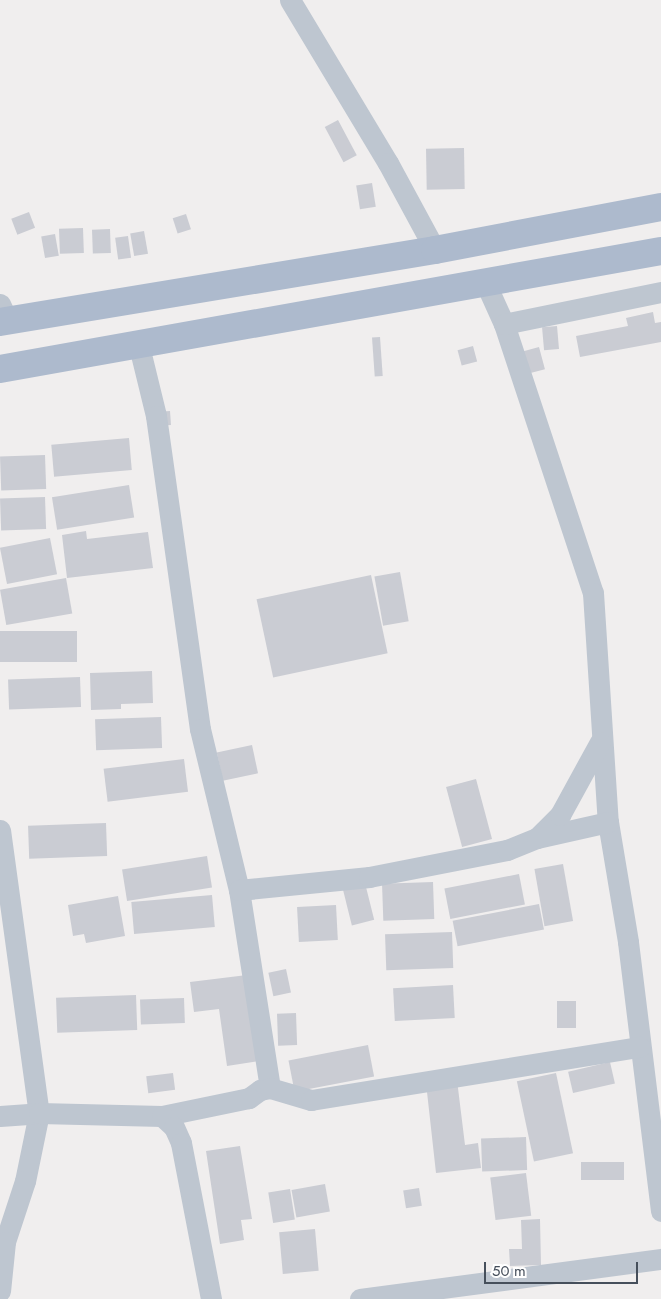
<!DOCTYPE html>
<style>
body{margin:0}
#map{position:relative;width:661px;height:1299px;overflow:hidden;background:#f0eeee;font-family:Jost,sans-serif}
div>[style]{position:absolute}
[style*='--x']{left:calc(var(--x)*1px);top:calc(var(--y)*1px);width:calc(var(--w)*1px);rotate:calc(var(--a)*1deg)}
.building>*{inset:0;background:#caccd3;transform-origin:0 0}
.minor>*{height:21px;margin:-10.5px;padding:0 10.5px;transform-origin:10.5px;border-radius:10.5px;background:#bec6d0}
.primary>*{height:28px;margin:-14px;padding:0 14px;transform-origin:14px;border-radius:14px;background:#adbacd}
span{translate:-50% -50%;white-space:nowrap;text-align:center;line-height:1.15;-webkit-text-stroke:4px #fff;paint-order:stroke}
.scale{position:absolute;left:484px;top:1262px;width:154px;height:22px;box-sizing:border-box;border:2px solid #464f5b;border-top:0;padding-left:6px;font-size:15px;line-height:18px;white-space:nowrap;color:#464f5b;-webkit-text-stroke:4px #fff;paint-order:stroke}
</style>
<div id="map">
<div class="building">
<i style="left:338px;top:120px;width:40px;height:15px;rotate:62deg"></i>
<i style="left:464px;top:148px;width:41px;height:38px;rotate:89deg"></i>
<i style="left:372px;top:183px;width:24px;height:16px;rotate:81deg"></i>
<i style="left:29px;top:212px;width:17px;height:19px;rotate:69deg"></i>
<i style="left:186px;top:214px;width:16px;height:14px;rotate:72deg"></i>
<i style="left:83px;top:228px;width:25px;height:24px;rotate:88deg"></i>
<i style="left:110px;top:229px;width:24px;height:18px;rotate:88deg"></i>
<i style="left:144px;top:231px;width:23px;height:14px;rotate:80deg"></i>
<i style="left:55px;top:234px;width:22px;height:14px;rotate:80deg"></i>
<i style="left:128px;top:236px;width:22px;height:13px;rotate:82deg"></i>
<i style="clip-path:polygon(653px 312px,655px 323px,661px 322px,661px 342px,580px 357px,576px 336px,628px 326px,626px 318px)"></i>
<i style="left:557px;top:326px;width:23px;height:15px;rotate:85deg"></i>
<i style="left:380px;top:337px;width:39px;height:8px;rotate:86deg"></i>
<i style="left:473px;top:346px;width:16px;height:16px;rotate:75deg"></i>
<i style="left:539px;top:347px;width:23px;height:17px;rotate:75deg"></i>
<i style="left:170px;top:411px;width:14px;height:12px;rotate:86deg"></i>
<i style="left:129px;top:438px;width:32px;height:78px;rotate:85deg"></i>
<i style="left:45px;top:455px;width:34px;height:45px;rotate:88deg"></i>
<i style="left:129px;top:485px;width:33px;height:78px;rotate:81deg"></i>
<i style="left:45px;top:497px;width:32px;height:45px;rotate:88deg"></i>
<i style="clip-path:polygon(86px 531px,87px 539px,148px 532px,153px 568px,67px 578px,62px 535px)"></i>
<i style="left:50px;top:538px;width:37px;height:51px;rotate:79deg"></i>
<i style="left:400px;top:572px;width:50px;height:26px;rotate:80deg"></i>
<i style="left:371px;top:575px;width:80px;height:117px;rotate:78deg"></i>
<i style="left:66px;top:578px;width:36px;height:67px;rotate:80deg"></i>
<i style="left:77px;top:631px;width:31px;height:77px;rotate:90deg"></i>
<i style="clip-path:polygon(152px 671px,153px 703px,121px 704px,121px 709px,91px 710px,90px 673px)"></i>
<i style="left:80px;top:677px;width:30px;height:72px;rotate:88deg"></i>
<i style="left:161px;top:717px;width:31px;height:66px;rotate:88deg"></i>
<i style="left:252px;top:745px;width:29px;height:36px;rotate:78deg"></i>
<i style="left:184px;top:759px;width:33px;height:81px;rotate:83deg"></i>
<i style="left:476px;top:779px;width:62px;height:31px;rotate:75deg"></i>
<i style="left:106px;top:823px;width:33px;height:78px;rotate:88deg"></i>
<i style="left:207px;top:856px;width:32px;height:86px;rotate:81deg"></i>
<i style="left:563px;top:864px;width:58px;height:29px;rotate:80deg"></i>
<i style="left:519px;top:874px;width:31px;height:76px;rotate:79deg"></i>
<i style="left:433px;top:882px;width:37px;height:51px;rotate:88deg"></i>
<i style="left:365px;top:883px;width:38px;height:23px;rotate:76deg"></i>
<i style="left:212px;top:895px;width:32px;height:81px;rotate:85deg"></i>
<i style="clip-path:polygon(118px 896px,125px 936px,86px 943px,84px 934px,73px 936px,68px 905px)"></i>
<i style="left:539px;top:904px;width:26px;height:88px;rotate:79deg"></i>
<i style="left:336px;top:905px;width:35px;height:39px;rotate:87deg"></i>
<i style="left:452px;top:932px;width:36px;height:67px;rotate:88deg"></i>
<i style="left:286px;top:969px;width:24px;height:18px;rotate:78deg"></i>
<i style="clip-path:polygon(247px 975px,259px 1061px,227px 1066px,219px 1009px,194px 1012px,190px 982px)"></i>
<i style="left:453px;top:985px;width:33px;height:60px;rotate:87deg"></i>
<i style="left:136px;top:995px;width:35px;height:80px;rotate:88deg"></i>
<i style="left:184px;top:998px;width:25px;height:44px;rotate:88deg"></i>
<i style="left:557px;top:1001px;width:19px;height:27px"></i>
<i style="left:296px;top:1013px;width:32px;height:19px;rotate:88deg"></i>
<i style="left:368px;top:1045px;width:32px;height:81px;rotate:79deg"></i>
<i style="left:610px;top:1062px;width:22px;height:43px;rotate:77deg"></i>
<i style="left:173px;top:1073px;width:17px;height:27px;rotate:83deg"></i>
<i style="left:556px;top:1073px;width:82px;height:40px;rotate:78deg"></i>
<i style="clip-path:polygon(457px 1080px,465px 1145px,478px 1143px,481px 1168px,436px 1173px,426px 1083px)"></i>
<i style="left:526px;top:1137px;width:33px;height:45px;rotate:88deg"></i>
<i style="clip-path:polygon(240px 1146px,252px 1219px,241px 1220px,244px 1240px,220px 1244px,206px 1151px)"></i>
<i style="left:624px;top:1162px;width:18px;height:43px;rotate:90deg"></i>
<i style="left:526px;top:1173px;width:43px;height:36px;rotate:83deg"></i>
<i style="left:325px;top:1184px;width:28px;height:34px;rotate:80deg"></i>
<i style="left:419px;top:1188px;width:18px;height:16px;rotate:81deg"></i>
<i style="left:290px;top:1189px;width:31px;height:22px;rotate:81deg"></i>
<i style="clip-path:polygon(540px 1219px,541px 1265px,510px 1266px,509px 1249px,522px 1249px,521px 1220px)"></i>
<i style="left:315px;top:1229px;width:42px;height:36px;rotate:85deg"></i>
</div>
<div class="minor">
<i style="--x:290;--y:0;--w:190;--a:59"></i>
<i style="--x:388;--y:163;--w:99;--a:61.6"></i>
<i style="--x:485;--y:282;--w:46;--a:65.7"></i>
<i style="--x:504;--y:324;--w:283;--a:71.7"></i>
<i style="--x:593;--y:593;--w:229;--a:86.3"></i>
<i style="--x:608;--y:822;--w:122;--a:80.5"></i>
<i style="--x:628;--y:942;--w:271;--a:83"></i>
<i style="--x:0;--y:304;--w:19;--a:65"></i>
<i style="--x:504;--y:324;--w:160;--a:-11.5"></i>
<i style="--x:138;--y:342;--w:76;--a:76.3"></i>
<i style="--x:156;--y:416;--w:316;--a:82"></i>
<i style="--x:200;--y:729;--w:166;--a:76.4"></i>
<i style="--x:239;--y:890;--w:200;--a:81.1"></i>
<i style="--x:270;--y:1088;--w:10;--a:169"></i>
<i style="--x:260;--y:1090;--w:14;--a:144"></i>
<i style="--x:249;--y:1098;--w:89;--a:168.3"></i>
<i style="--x:0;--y:830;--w:286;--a:82.2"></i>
<i style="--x:39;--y:1113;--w:69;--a:101.6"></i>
<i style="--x:25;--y:1181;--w:64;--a:108.2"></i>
<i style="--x:5;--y:1242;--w:49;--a:95.8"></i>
<i style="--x:537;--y:838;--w:73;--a:-12.7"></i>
<i style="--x:239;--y:890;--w:131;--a:-5.7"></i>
<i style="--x:369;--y:877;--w:141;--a:-11.1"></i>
<i style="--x:507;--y:850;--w:32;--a:-22"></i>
<i style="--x:537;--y:838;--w:33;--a:-45"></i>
<i style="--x:560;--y:815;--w:83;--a:-61.3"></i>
<i style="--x:270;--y:1088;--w:43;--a:16.3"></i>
<i style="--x:311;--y:1100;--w:333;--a:-9.2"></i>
<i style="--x:0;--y:1116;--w:39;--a:-4"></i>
<i style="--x:39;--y:1113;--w:123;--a:1.4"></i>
<i style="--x:162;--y:1116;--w:16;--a:43"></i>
<i style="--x:174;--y:1127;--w:17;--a:66"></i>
<i style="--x:181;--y:1143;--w:159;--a:79.1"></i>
<i style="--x:360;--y:1299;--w:304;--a:-7.6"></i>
</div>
<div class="primary">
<i style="--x:0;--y:322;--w:441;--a:-9.4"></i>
<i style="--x:435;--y:250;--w:230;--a:-10.8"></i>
<i style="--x:0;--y:369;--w:671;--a:-10.12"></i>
</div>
<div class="scale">50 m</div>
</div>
